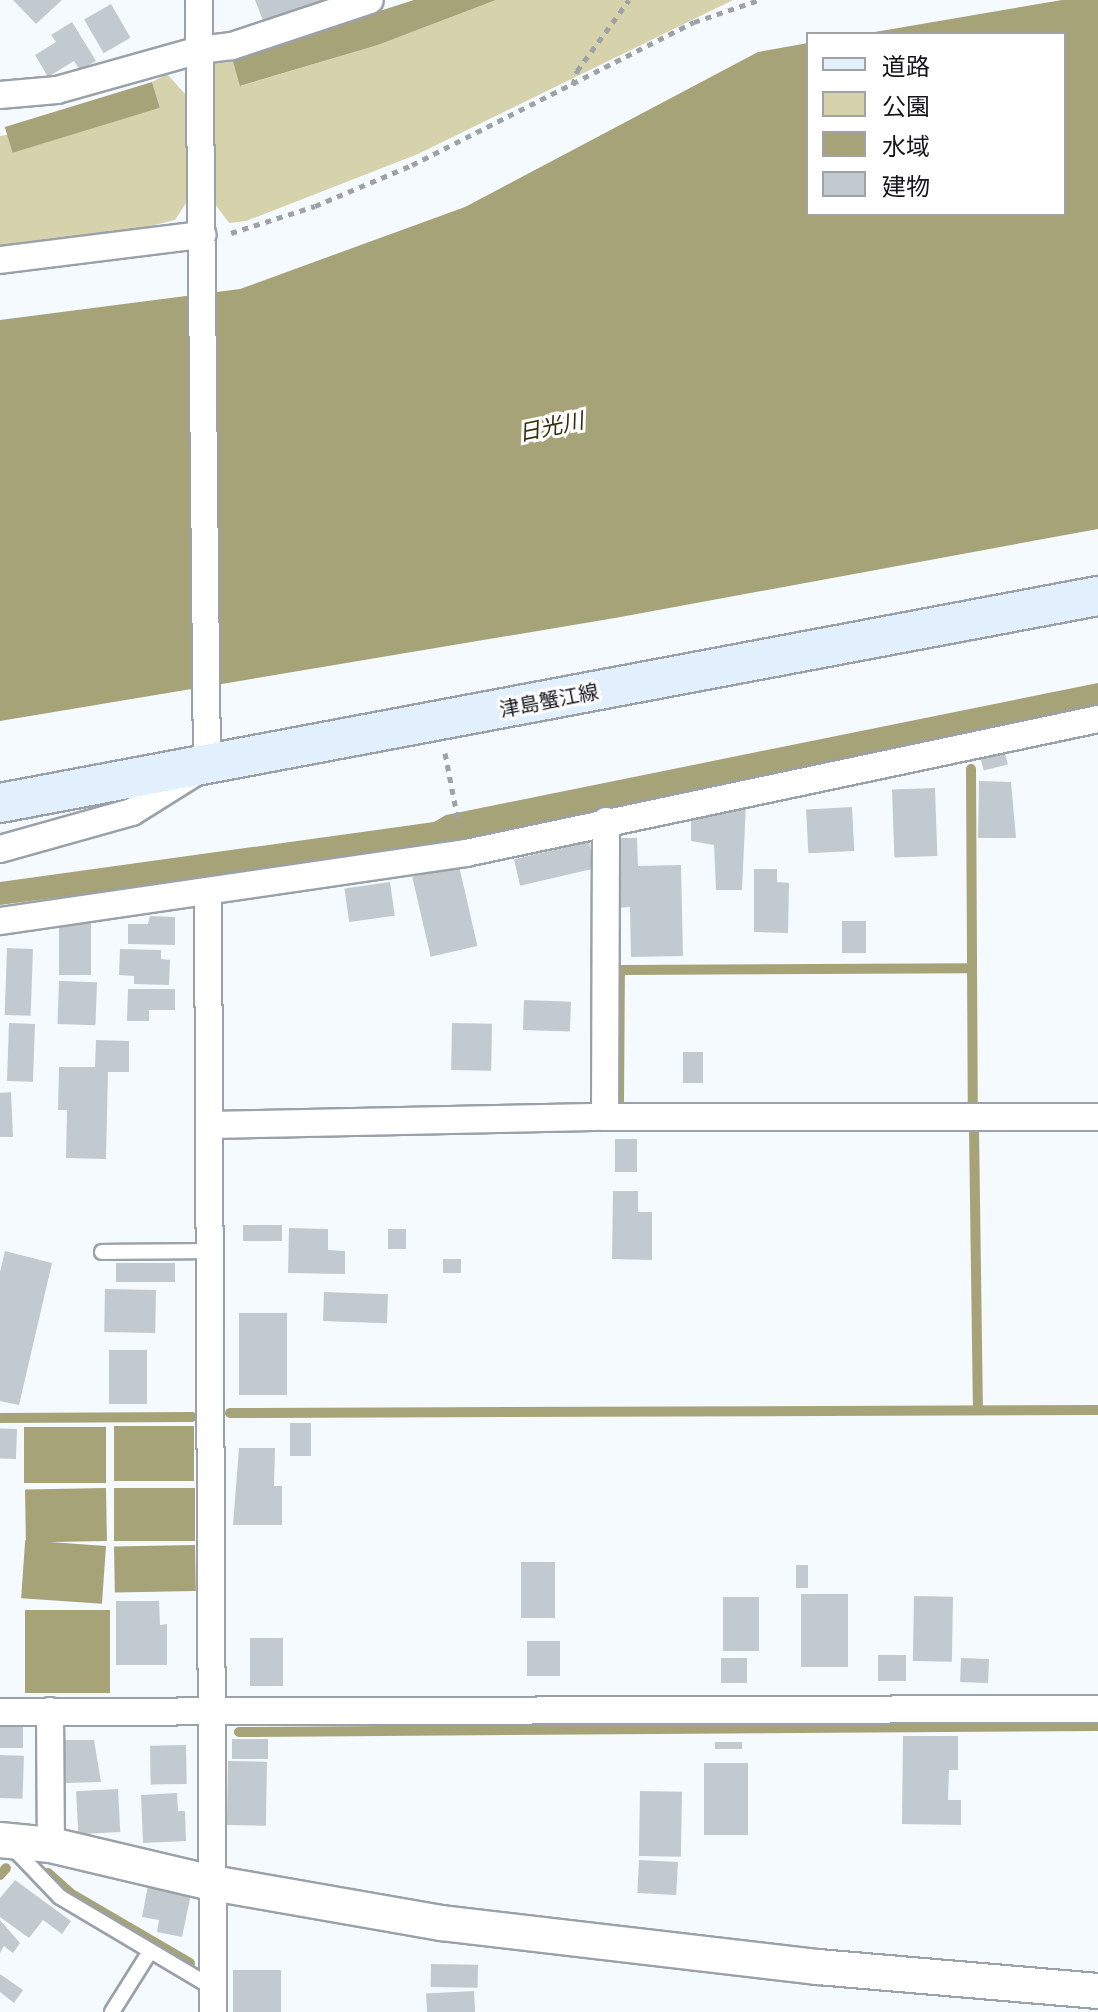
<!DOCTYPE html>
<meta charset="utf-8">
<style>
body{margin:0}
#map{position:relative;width:1098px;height:2012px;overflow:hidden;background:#f5fafe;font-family:"Asap Condensed","Noto Sans JP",sans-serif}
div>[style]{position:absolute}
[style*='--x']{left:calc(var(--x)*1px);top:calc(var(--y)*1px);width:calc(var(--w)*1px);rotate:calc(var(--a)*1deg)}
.green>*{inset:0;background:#d6d3ac}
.water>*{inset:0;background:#a7a379;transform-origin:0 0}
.stream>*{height:10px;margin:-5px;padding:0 5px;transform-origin:5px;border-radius:5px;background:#a7a379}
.building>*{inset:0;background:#c2cad0;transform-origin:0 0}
.path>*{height:5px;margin-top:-2.5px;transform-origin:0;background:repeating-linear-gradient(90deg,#9ea2a6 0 6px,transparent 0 12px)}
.roads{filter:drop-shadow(2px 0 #9aa1a8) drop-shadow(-2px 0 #9aa1a8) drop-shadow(0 2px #9aa1a8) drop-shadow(0 -2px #9aa1a8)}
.service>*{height:14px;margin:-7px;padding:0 7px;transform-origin:7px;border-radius:7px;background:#fff}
.minor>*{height:26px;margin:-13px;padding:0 13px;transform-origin:13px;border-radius:13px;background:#fff}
.tertiary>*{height:34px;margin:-17px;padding:0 17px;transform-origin:17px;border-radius:17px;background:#fff}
.secondary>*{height:38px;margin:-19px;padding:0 19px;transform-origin:19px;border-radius:19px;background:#e2f0fd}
span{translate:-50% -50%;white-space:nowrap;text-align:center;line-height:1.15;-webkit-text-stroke:6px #fff;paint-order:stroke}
.street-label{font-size:20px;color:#15171a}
.water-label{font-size:22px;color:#332f0b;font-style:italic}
.legend{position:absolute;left:806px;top:32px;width:260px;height:184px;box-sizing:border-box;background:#fff;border:2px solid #a1a2a3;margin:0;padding:10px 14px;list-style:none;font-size:24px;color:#15171a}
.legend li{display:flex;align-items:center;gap:16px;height:40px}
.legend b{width:40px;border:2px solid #a1a2a3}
</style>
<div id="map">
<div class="green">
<i style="clip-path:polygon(496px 0,733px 0,418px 154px,246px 221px,229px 223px,212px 200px,212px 59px,232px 58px,241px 86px,378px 45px)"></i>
<i style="clip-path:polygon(167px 74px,187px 96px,190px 197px,175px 220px,93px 240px,0 252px,0 136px,160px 108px,152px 82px)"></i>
</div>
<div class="water">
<i style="clip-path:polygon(414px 0,496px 0,378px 45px,240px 86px,232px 58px)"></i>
<i style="clip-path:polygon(1062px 0,1098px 0,1098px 529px,615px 618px,0 721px,0 320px,240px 289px,465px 207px,758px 52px,808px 43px,808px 214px,1064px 214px,1064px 34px,863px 34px)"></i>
<i style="left:152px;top:82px;width:27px;height:154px;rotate:73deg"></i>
<i style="clip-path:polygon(1098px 683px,1098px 706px,454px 845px,0 905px,0 882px,434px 822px,446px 815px)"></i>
<i style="left:194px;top:1426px;width:55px;height:80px;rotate:90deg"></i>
<i style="left:24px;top:1427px;width:82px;height:56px"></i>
<i style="left:106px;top:1488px;width:53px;height:81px;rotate:89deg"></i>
<i style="left:114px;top:1488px;width:81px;height:53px"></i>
<i style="left:195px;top:1545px;width:46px;height:81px;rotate:89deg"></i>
<i style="left:106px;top:1546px;width:58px;height:81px;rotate:94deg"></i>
<i style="left:25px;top:1610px;width:85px;height:83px"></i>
</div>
<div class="stream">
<i style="--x:971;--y:769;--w:335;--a:89.7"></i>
<i style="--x:619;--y:1101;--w:131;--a:-89.6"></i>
<i style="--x:620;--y:970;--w:352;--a:-0.3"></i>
<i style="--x:974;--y:1128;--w:282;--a:89.2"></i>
<i style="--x:230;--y:1413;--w:868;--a:-0.2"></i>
<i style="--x:0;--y:1418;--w:192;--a:-0.3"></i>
<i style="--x:239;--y:1732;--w:859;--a:-0.4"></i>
<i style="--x:48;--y:1873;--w:30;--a:42"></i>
<i style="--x:70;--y:1893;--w:139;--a:30.3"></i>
<i style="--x:0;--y:1875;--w:9;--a:-49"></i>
</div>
<div class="building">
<i style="clip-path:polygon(13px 0,62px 0,36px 24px)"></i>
<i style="clip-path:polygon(255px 0,328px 0,264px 23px)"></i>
<i style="left:111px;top:4px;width:39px;height:31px;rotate:60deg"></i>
<i style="clip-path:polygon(72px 22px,96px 61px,80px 70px,74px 61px,48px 77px,35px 55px,56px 42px,51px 35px)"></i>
<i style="left:1004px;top:749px;width:16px;height:25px;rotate:76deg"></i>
<i style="clip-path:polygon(979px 781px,1011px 782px,1016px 838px,978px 838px)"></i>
<i style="left:935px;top:788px;width:68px;height:43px;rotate:88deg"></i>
<i style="clip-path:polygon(746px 803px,742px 890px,716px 890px,714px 845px,691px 841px,691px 811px)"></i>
<i style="left:852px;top:807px;width:44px;height:46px;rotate:87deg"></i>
<i style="clip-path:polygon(616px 838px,637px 838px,638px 866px,681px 865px,683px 956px,631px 957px,630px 907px,618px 908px)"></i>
<i style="left:589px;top:842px;width:27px;height:77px;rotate:77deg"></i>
<i style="left:459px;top:866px;width:82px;height:48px;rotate:77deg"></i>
<i style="clip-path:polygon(754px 869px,777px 869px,777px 882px,789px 883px,788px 933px,754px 932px)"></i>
<i style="left:390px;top:882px;width:34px;height:46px;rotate:82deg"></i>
<i style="clip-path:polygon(150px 916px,175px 917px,175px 945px,128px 944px,128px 924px,148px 924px)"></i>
<i style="left:59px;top:921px;width:32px;height:54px"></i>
<i style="left:842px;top:921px;width:24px;height:32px"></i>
<i style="left:7px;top:948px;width:26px;height:67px;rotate:2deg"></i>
<i style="clip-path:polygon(120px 949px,161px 950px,161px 959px,170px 960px,169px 985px,134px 984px,134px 976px,119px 975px)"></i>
<i style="left:59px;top:981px;width:38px;height:43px;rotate:2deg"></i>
<i style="clip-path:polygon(128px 989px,175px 989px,175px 1010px,149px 1010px,149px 1021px,127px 1021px)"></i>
<i style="left:524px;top:1000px;width:47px;height:30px;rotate:2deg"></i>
<i style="left:9px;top:1023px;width:26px;height:58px;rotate:2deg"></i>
<i style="left:452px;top:1023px;width:40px;height:47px;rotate:1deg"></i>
<i style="clip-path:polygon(96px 1040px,129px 1041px,129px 1072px,108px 1072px,106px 1159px,66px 1158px,67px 1110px,58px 1110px,59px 1067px,95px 1067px)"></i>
<i style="left:683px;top:1052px;width:20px;height:31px"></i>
<i style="clip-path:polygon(11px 1092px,13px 1137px,0 1137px,0 1093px)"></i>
<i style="left:615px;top:1139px;width:22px;height:33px"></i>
<i style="clip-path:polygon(613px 1191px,638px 1191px,638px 1212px,652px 1212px,652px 1260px,612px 1259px)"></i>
<i style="left:243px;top:1225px;width:39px;height:16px"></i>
<i style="clip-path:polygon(289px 1228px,328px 1229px,328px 1250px,345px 1251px,345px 1274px,288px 1273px)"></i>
<i style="left:388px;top:1229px;width:18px;height:20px"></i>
<i style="clip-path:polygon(5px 1251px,52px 1263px,19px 1405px,0 1401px,0 1272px)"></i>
<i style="left:443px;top:1259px;width:18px;height:14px"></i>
<i style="left:116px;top:1263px;width:59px;height:19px"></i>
<i style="left:105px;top:1289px;width:51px;height:43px;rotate:1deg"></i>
<i style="left:324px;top:1292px;width:64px;height:29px;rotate:2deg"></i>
<i style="left:239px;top:1313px;width:48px;height:82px"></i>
<i style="left:109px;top:1350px;width:38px;height:54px"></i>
<i style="left:290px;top:1423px;width:21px;height:33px"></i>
<i style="left:17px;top:1429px;width:30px;height:17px;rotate:92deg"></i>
<i style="clip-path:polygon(239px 1448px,275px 1448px,274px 1486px,282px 1486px,282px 1525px,233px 1525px)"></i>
<i style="left:521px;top:1562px;width:34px;height:56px"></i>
<i style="left:796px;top:1565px;width:12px;height:23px"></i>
<i style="left:801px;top:1594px;width:47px;height:73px"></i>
<i style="left:914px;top:1596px;width:39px;height:65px;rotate:1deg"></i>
<i style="left:723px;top:1597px;width:36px;height:54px"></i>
<i style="clip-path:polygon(116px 1601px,159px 1601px,160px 1625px,167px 1624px,167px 1665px,116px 1665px)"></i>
<i style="left:250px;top:1638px;width:33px;height:48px"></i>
<i style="left:527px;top:1641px;width:33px;height:35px"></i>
<i style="left:878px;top:1655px;width:28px;height:26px"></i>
<i style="left:721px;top:1658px;width:26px;height:25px"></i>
<i style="left:961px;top:1658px;width:28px;height:24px;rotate:2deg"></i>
<i style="left:23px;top:1723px;width:25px;height:23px;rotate:90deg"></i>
<i style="clip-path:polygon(903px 1736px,958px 1736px,958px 1770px,949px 1770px,948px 1800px,961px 1800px,961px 1825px,902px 1824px)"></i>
<i style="left:232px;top:1739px;width:36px;height:20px"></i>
<i style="clip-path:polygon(65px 1740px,94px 1740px,101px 1782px,66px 1783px)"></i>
<i style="left:715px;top:1742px;width:27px;height:7px"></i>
<i style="left:186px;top:1745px;width:39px;height:36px;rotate:89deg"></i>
<i style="left:0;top:1755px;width:24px;height:43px;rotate:2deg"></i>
<i style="left:228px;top:1761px;width:39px;height:64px;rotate:1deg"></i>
<i style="left:704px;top:1763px;width:44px;height:72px"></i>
<i style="left:118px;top:1789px;width:43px;height:42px;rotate:87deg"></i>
<i style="left:640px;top:1791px;width:42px;height:65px;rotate:1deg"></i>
<i style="clip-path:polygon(177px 1793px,178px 1811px,185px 1811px,186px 1841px,143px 1843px,141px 1795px)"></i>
<i style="left:639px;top:1860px;width:39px;height:33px;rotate:3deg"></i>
<i style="clip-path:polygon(15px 1880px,71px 1921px,62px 1934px,43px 1920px,29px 1938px,0 1917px,0 1898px)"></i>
<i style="clip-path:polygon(148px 1885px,191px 1894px,182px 1937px,157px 1932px,159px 1920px,142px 1917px)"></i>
<i style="clip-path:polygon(0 1920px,20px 1943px,13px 1953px,4px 1946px,0 1953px)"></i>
<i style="left:431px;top:1964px;width:47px;height:23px;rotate:1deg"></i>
<i style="left:233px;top:1970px;width:48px;height:42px"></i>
<i style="clip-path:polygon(0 1974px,23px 1990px,14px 2003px,0 1992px)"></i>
<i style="left:474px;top:1991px;width:21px;height:48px;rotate:87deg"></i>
</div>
<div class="path">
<i style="--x:573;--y:85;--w:15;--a:-74"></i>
<i style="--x:577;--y:71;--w:88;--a:-53.8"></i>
<i style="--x:231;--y:233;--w:88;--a:-17.8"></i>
<i style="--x:315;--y:206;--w:105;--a:-22.9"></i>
<i style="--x:412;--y:165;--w:316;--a:-26.9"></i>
<i style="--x:694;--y:22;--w:69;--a:-18.7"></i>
<i style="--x:445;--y:753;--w:73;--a:79"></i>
</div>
<div class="roads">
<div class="service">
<i style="--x:102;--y:1252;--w:109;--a:-0.5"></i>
<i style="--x:12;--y:1847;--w:69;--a:46.2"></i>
<i style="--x:60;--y:1897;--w:178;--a:30.7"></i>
<i style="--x:112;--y:2012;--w:70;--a:-57.9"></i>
</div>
<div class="minor">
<i style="--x:0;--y:95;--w:57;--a:-5"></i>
<i style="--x:57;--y:90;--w:148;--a:-15.7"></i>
<i style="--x:199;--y:50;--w:33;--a:-7"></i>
<i style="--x:232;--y:46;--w:145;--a:-18.4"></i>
<i style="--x:0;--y:260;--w:204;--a:-7.1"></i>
<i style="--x:0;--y:849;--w:137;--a:-15.7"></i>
<i style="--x:132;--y:812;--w:89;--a:-32.1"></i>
<i style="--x:207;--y:765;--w:765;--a:-90.6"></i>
<i style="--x:208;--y:894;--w:1118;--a:89.74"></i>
<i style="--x:0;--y:921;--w:471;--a:-8.3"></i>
<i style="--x:466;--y:853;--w:646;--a:-11.97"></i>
<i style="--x:605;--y:1117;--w:296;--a:-89.8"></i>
<i style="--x:210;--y:1125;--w:395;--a:-1.2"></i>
<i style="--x:605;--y:1117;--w:493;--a:0"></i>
<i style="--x:50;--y:1711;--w:134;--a:89.6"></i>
<i style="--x:0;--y:1712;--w:1098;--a:-0.16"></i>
</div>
<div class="tertiary">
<i style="--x:0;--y:1840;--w:51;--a:5.6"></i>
<i style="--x:51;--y:1845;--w:165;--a:13.3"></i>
<i style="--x:212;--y:1883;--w:233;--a:9.9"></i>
<i style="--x:442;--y:1923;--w:379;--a:6.7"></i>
<i style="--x:818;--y:1967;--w:281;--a:4.9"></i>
</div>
<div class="secondary">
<i style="--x:0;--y:803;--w:1117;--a:-10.68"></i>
</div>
</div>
<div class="street-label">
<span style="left:549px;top:700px;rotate:-11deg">津島蟹江線</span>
</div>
<div class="water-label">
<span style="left:551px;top:427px;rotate:-12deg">日光川</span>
</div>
<ul class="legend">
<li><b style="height:10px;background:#e2f0fd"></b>道路</li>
<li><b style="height:22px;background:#d6d3ac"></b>公園</li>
<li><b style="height:22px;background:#a7a379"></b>水域</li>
<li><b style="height:22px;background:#c2cad0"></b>建物</li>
</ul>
</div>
